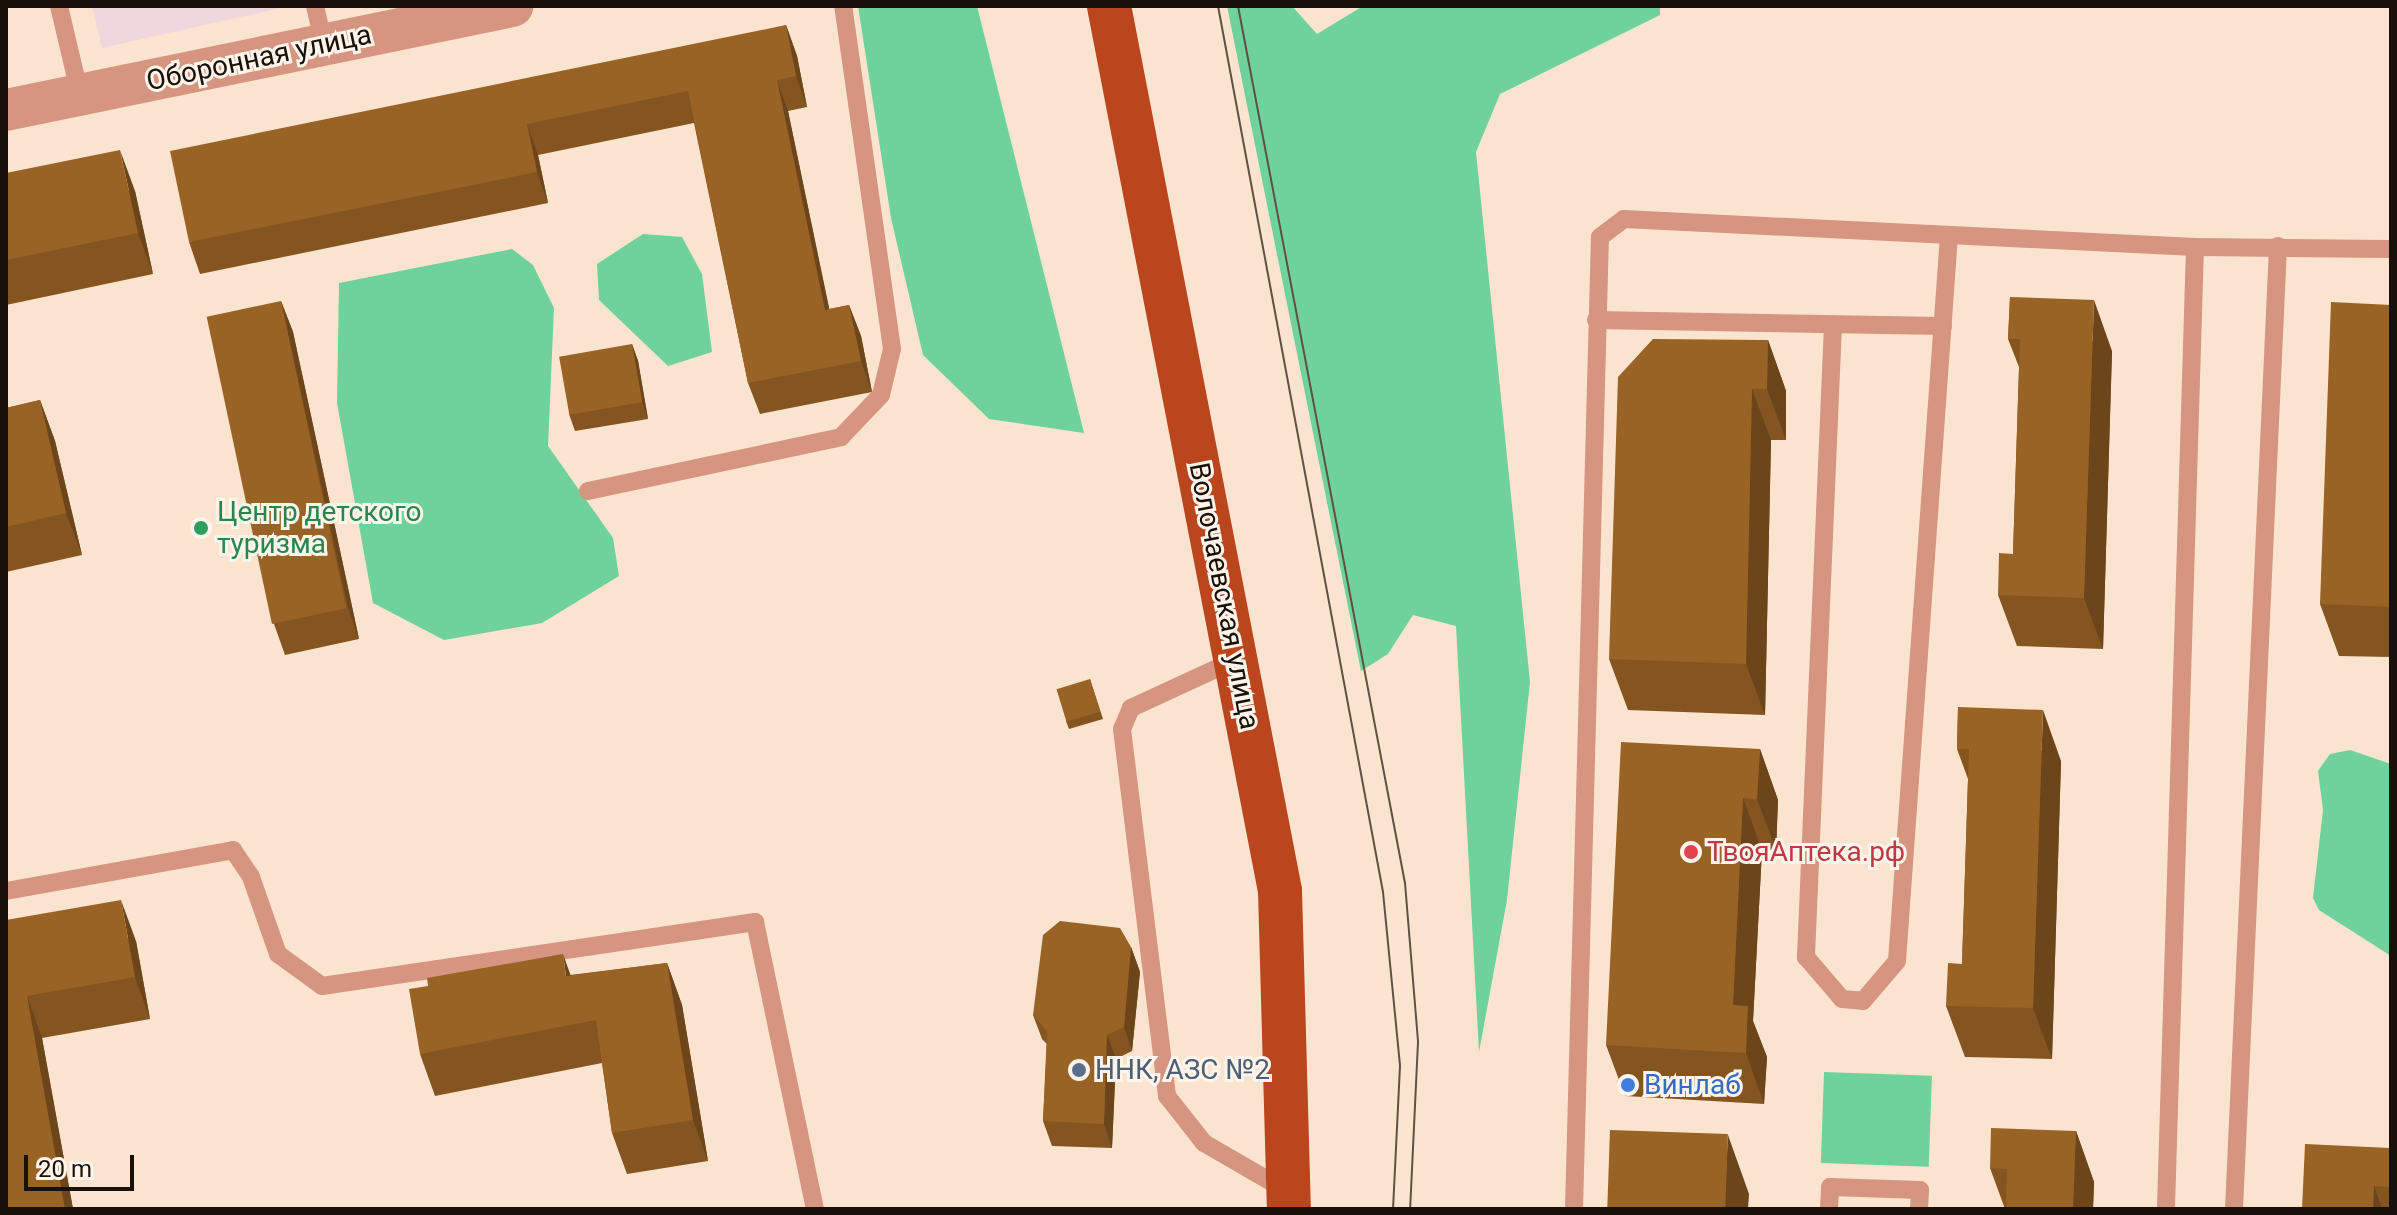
<!DOCTYPE html>
<meta charset="utf-8">
<style>
body{margin:0}
#map{position:relative;width:2397px;height:1215px;overflow:hidden;background:#fbe4cf;font-family:Roboto,sans-serif}
div>[style]{position:absolute}
[style*='--x']{left:calc(var(--x)*1px);top:calc(var(--y)*1px);width:calc(var(--w)*1px);rotate:calc(var(--a)*1deg)}
.commercial>*{inset:0;background:#f0d7de}
.green>*{inset:0;background:#6fd19c;transform-origin:0 0}
.service>*{height:18px;margin:-9px;padding:0 9px;transform-origin:9px;border-radius:9px;background:#d69580}
.tertiary>*{height:42px;margin:-21px;padding:0 21px;transform-origin:21px;border-radius:21px;background:#d69580}
.primary>*{height:44px;margin:-22px;padding:0 22px;transform-origin:22px;border-radius:22px;background:#bb451d}
.tram>*{height:2px;margin:-1px;padding:0 1px;transform-origin:1px;border-radius:1px;background:#5d5145}
.wall>*{inset:0;background:#845521}
.shaded-wall>*{inset:0;background:#6c451b}
.building>*{inset:0;background:#9a6326;transform-origin:0 0}
.dots>*{width:22px;height:22px;translate:-50% -50%;box-sizing:border-box;border:4px solid #fdf4eb;border-radius:50%}
span{translate:-50% -50%;white-space:nowrap;text-align:center;line-height:1.15;-webkit-text-stroke:6px #fdf4eb;paint-order:stroke}
.street-label{font-size:28px;color:#181109}
.leisure-label{font-size:28px;color:#27864d}
.left{translate:0 -50%;text-align:left}
.health-label{font-size:28px;color:#be3a42}
.service-label{font-size:28px;color:#4e5e75}
.shop-label{font-size:28px;color:#366cbe}
.frame{position:absolute;inset:0;border:8px solid #181109;pointer-events:none}
.scale{position:absolute;left:24px;top:1155px;width:110px;height:36px;box-sizing:border-box;border:4px solid #181109;border-top:0;padding-left:10px;font-size:24px;line-height:28px;white-space:nowrap;color:#181109;-webkit-text-stroke:6px #fdf4eb;paint-order:stroke}
</style>
<div id="map">
<div class="commercial">
<i style="clip-path:polygon(92px 6px,290px 6px,102px 48px)"></i>
</div>
<div class="green">
<i style="clip-path:polygon(858px 6px,977px 6px,1084px 433px,989px 419px,923px 355px,891px 218px)"></i>
<i style="clip-path:polygon(1227px 6px,1292px 6px,1317px 34px,1363px 6px,1660px 6px,1660px 15px,1500px 94px,1476px 152px,1530px 682px,1507px 900px,1479px 1052px,1456px 626px,1413px 615px,1388px 654px,1361px 671px)"></i>
<i style="clip-path:polygon(643px 234px,682px 237px,702px 274px,712px 352px,668px 366px,599px 300px,597px 264px)"></i>
<i style="clip-path:polygon(512px 249px,533px 265px,554px 308px,548px 446px,613px 538px,619px 576px,542px 623px,444px 640px,373px 603px,337px 403px,339px 283px)"></i>
<i style="clip-path:polygon(2350px 750px,2391px 764px,2391px 956px,2319px 910px,2313px 898px,2323px 810px,2318px 771px,2330px 754px)"></i>
<i style="left:1824px;top:1072px;width:108px;height:91px;rotate:2deg"></i>
</div>
<div class="service">
<i style="--x:59;--y:6;--w:91;--a:76.7"></i>
<i style="--x:315;--y:6;--w:40;--a:77"></i>
<i style="--x:2195;--y:247;--w:196;--a:0.6"></i>
<i style="--x:1596;--y:320;--w:347;--a:1"></i>
<i style="--x:1833;--y:325;--w:633;--a:92.45"></i>
<i style="--x:1806;--y:957;--w:55;--a:49.4"></i>
<i style="--x:1842;--y:999;--w:21;--a:5"></i>
<i style="--x:1863;--y:1001;--w:52;--a:-49.6"></i>
<i style="--x:1897;--y:961;--w:727;--a:-85.9"></i>
<i style="--x:588;--y:491;--w:259;--a:-12"></i>
<i style="--x:841;--y:437;--w:58;--a:-46.4"></i>
<i style="--x:881;--y:395;--w:47;--a:-76.6"></i>
<i style="--x:892;--y:349;--w:346;--a:-98.1"></i>
<i style="--x:1235;--y:660;--w:115;--a:155.2"></i>
<i style="--x:1131;--y:708;--w:23;--a:113"></i>
<i style="--x:1122;--y:729;--w:370;--a:83"></i>
<i style="--x:1167;--y:1096;--w:60;--a:51.8"></i>
<i style="--x:1204;--y:1143;--w:94;--a:30.1"></i>
<i style="--x:6;--y:891;--w:231;--a:-10.2"></i>
<i style="--x:233;--y:850;--w:32;--a:56"></i>
<i style="--x:251;--y:877;--w:82;--a:70.7"></i>
<i style="--x:278;--y:954;--w:54;--a:36"></i>
<i style="--x:322;--y:986;--w:438;--a:-8.4"></i>
<i style="--x:755;--y:922;--w:293;--a:78.2"></i>
<i style="--x:1574;--y:1209;--w:972;--a:-88.47"></i>
<i style="--x:1600;--y:237;--w:30;--a:-37"></i>
<i style="--x:1624;--y:219;--w:572;--a:2.81"></i>
<i style="--x:2195;--y:247;--w:962;--a:91.73"></i>
<i style="--x:1829;--y:1209;--w:22;--a:-87"></i>
<i style="--x:1830;--y:1187;--w:90;--a:1.9"></i>
<i style="--x:1920;--y:1190;--w:19;--a:93"></i>
<i style="--x:2234;--y:1209;--w:964;--a:-87.38"></i>
</div>
<div class="tertiary">
<i style="--x:6;--y:110;--w:517;--a:-11.61"></i>
</div>
<div class="primary">
<i style="--x:1109;--y:6;--w:901;--a:79.06"></i>
<i style="--x:1280;--y:891;--w:318;--a:88.4"></i>
</div>
<div class="tram">
<i style="--x:1218;--y:6;--w:901;--a:79.45"></i>
<i style="--x:1383;--y:892;--w:175;--a:84.4"></i>
<i style="--x:1400;--y:1066;--w:143;--a:92.8"></i>
<i style="--x:1238;--y:6;--w:893;--a:79.22"></i>
<i style="--x:1405;--y:883;--w:160;--a:85.3"></i>
<i style="--x:1418;--y:1042;--w:167;--a:92.7"></i>
</div>
<div class="wall">
<i style="clip-path:polygon(786px 25px,797px 56px,807px 107px,788px 111px,829px 309px,849px 305px,861px 336px,872px 392px,760px 414px,748px 383px,694px 123px,538px 155px,548px 203px,200px 274px,189px 242px)"></i>
<i style="clip-path:polygon(6px 173px,135px 191px,153px 274px,6px 305px)"></i>
<i style="clip-path:polygon(2010px 297px,2112px 351px,2103px 649px,2017px 646px,1998px 595px,2013px 554px,2019px 367px,2008px 339px)"></i>
<i style="clip-path:polygon(281px 301px,293px 332px,359px 639px,285px 655px,274px 624px)"></i>
<i style="clip-path:polygon(2391px 305px,2391px 657px,2339px 656px,2320px 604px)"></i>
<i style="clip-path:polygon(1768px 340px,1786px 391px,1786px 440px,1771px 440px,1765px 715px,1628px 710px,1609px 659px)"></i>
<i style="clip-path:polygon(632px 344px,638px 361px,648px 419px,575px 431px,569px 414px)"></i>
<i style="clip-path:polygon(40px 400px,55px 441px,82px 555px,6px 572px,6px 408px)"></i>
<i style="clip-path:polygon(1090px 679px,1103px 719px,1069px 729px,1066px 721px)"></i>
<i style="clip-path:polygon(1958px 707px,2061px 761px,2052px 1059px,1965px 1057px,1946px 1006px,1962px 964px,1968px 779px,1957px 749px)"></i>
<i style="clip-path:polygon(1760px 749px,1778px 800px,1776px 850px,1762px 850px,1753px 1021px,1767px 1057px,1764px 1104px,1625px 1096px,1606px 1045px)"></i>
<i style="clip-path:polygon(6px 920px,136px 941px,150px 1019px,42px 1038px,73px 1209px,6px 1209px)"></i>
<i style="clip-path:polygon(1131px 947px,1140px 972px,1132px 1051px,1116px 1059px,1112px 1148px,1052px 1146px,1043px 1121px,1047px 1044px,1042px 1039px,1033px 1015px)"></i>
<i style="clip-path:polygon(667px 963px,682px 1005px,708px 1161px,627px 1174px,612px 1133px,602px 1063px,435px 1096px,420px 1054px,570px 975px)"></i>
<i style="clip-path:polygon(2076px 1131px,2094px 1182px,2093px 1209px,2005px 1209px,1990px 1168px)"></i>
<i style="clip-path:polygon(2390px 1148px,2391px 1209px,2302px 1209px)"></i>
</div>
<div class="shaded-wall">
<i style="clip-path:polygon(786px 25px,797px 56px,807px 107px,796px 76px)"></i>
<i style="clip-path:polygon(777px 80px,788px 111px,836px 341px,825px 310px)"></i>
<i style="clip-path:polygon(527px 124px,538px 155px,548px 203px,537px 172px)"></i>
<i style="clip-path:polygon(120px 150px,135px 191px,153px 274px,138px 233px)"></i>
<i style="clip-path:polygon(2094px 300px,2112px 351px,2103px 649px,2084px 598px)"></i>
<i style="clip-path:polygon(281px 301px,293px 332px,359px 639px,348px 608px)"></i>
<i style="clip-path:polygon(849px 305px,861px 336px,872px 392px,861px 361px)"></i>
<i style="clip-path:polygon(1768px 340px,1786px 391px,1786px 440px,1767px 389px)"></i>
<i style="clip-path:polygon(632px 344px,638px 361px,648px 419px,642px 402px)"></i>
<i style="clip-path:polygon(1752px 389px,1771px 440px,1765px 715px,1746px 664px)"></i>
<i style="clip-path:polygon(40px 400px,55px 441px,82px 555px,66px 513px)"></i>
<i style="clip-path:polygon(2043px 710px,2061px 761px,2052px 1059px,2033px 1008px)"></i>
<i style="clip-path:polygon(1760px 749px,1778px 800px,1776px 850px,1757px 799px)"></i>
<i style="clip-path:polygon(1743px 798px,1762px 850px,1753px 1021px,1767px 1057px,1764px 1104px,1746px 1053px,1733px 1005px)"></i>
<i style="clip-path:polygon(121px 900px,136px 941px,150px 1019px,135px 977px)"></i>
<i style="clip-path:polygon(1131px 947px,1140px 972px,1132px 1051px,1124px 1027px)"></i>
<i style="clip-path:polygon(563px 954px,578px 996px,566px 976px)"></i>
<i style="clip-path:polygon(667px 963px,682px 1005px,708px 1161px,693px 1120px)"></i>
<i style="clip-path:polygon(27px 996px,42px 1038px,73px 1209px,65px 1209px)"></i>
<i style="clip-path:polygon(1107px 1035px,1116px 1059px,1112px 1148px,1104px 1124px)"></i>
<i style="clip-path:polygon(2076px 1131px,2094px 1182px,2093px 1209px,2073px 1209px)"></i>
<i style="clip-path:polygon(1728px 1135px,1749px 1194px,1748px 1209px,1724px 1209px)"></i>
<i style="clip-path:polygon(2390px 1148px,2391px 1150px,2391px 1194px,2389px 1187px)"></i>
<i style="clip-path:polygon(2374px 1186px,2382px 1209px,2373px 1209px)"></i>
</div>
<div class="building">
<i style="clip-path:polygon(786px 25px,796px 76px,777px 80px,825px 310px,849px 305px,861px 361px,748px 383px,688px 91px,527px 124px,537px 172px,189px 242px,170px 151px)"></i>
<i style="clip-path:polygon(120px 150px,138px 233px,6px 260px,6px 173px)"></i>
<i style="clip-path:polygon(2010px 297px,2094px 300px,2084px 598px,1998px 595px,1999px 553px,2013px 554px,2020px 339px,2008px 339px)"></i>
<i style="left:281px;top:301px;width:314px;height:76px;rotate:78deg"></i>
<i style="clip-path:polygon(2331px 302px,2391px 305px,2391px 607px,2320px 604px)"></i>
<i style="clip-path:polygon(1653px 339px,1768px 340px,1767px 389px,1752px 389px,1746px 664px,1609px 659px,1618px 377px)"></i>
<i style="left:632px;top:344px;width:59px;height:74px;rotate:80deg"></i>
<i style="clip-path:polygon(40px 400px,66px 513px,6px 527px,6px 408px)"></i>
<i style="left:1090px;top:679px;width:34px;height:35px;rotate:73deg"></i>
<i style="clip-path:polygon(1958px 707px,2043px 710px,2033px 1008px,1946px 1006px,1948px 963px,1962px 964px,1969px 749px,1957px 749px)"></i>
<i style="clip-path:polygon(1621px 742px,1760px 749px,1757px 799px,1743px 798px,1733px 1005px,1748px 1006px,1746px 1053px,1606px 1045px)"></i>
<i style="clip-path:polygon(121px 900px,135px 977px,27px 996px,65px 1209px,6px 1209px,6px 920px)"></i>
<i style="clip-path:polygon(1060px 921px,1120px 928px,1131px 947px,1124px 1027px,1107px 1035px,1104px 1124px,1043px 1121px,1047px 1031px,1033px 1015px,1043px 935px)"></i>
<i style="clip-path:polygon(563px 954px,566px 976px,667px 963px,693px 1120px,612px 1133px,596px 1020px,420px 1054px,409px 989px,428px 986px,427px 978px)"></i>
<i style="clip-path:polygon(1991px 1128px,2076px 1131px,2073px 1209px,2006px 1209px,2007px 1169px,1990px 1168px)"></i>
<i style="left:1610px;top:1130px;width:118px;height:79px;rotate:2deg"></i>
<i style="clip-path:polygon(2305px 1144px,2390px 1148px,2389px 1187px,2374px 1186px,2373px 1209px,2302px 1209px)"></i>
</div>
<div class="dots">
<i style="left:201px;top:528px;background:#2e9e5b"></i>
<i style="left:1691px;top:852px;background:#e0444e"></i>
<i style="left:1079px;top:1070px;background:#5c6f8a"></i>
<i style="left:1628px;top:1085px;background:#3f7fe0"></i>
</div>
<div class="street-label">
<span style="left:259px;top:58px;rotate:-12deg">Оборонная улица</span>
<span style="left:1224px;top:596px;rotate:79deg">Волочаевская улица</span>
</div>
<div class="leisure-label">
<span class="left" style="left:217px;top:528px">Центр детского<br>туризма</span>
</div>
<div class="health-label">
<span class="left" style="left:1707px;top:852px">ТвояАптека.рф</span>
</div>
<div class="service-label">
<span class="left" style="left:1095px;top:1070px">ННК, АЗС №2</span>
</div>
<div class="shop-label">
<span class="left" style="left:1644px;top:1085px">Винлаб</span>
</div>
<div class="frame"></div>
<div class="scale">20 m</div>
</div>
